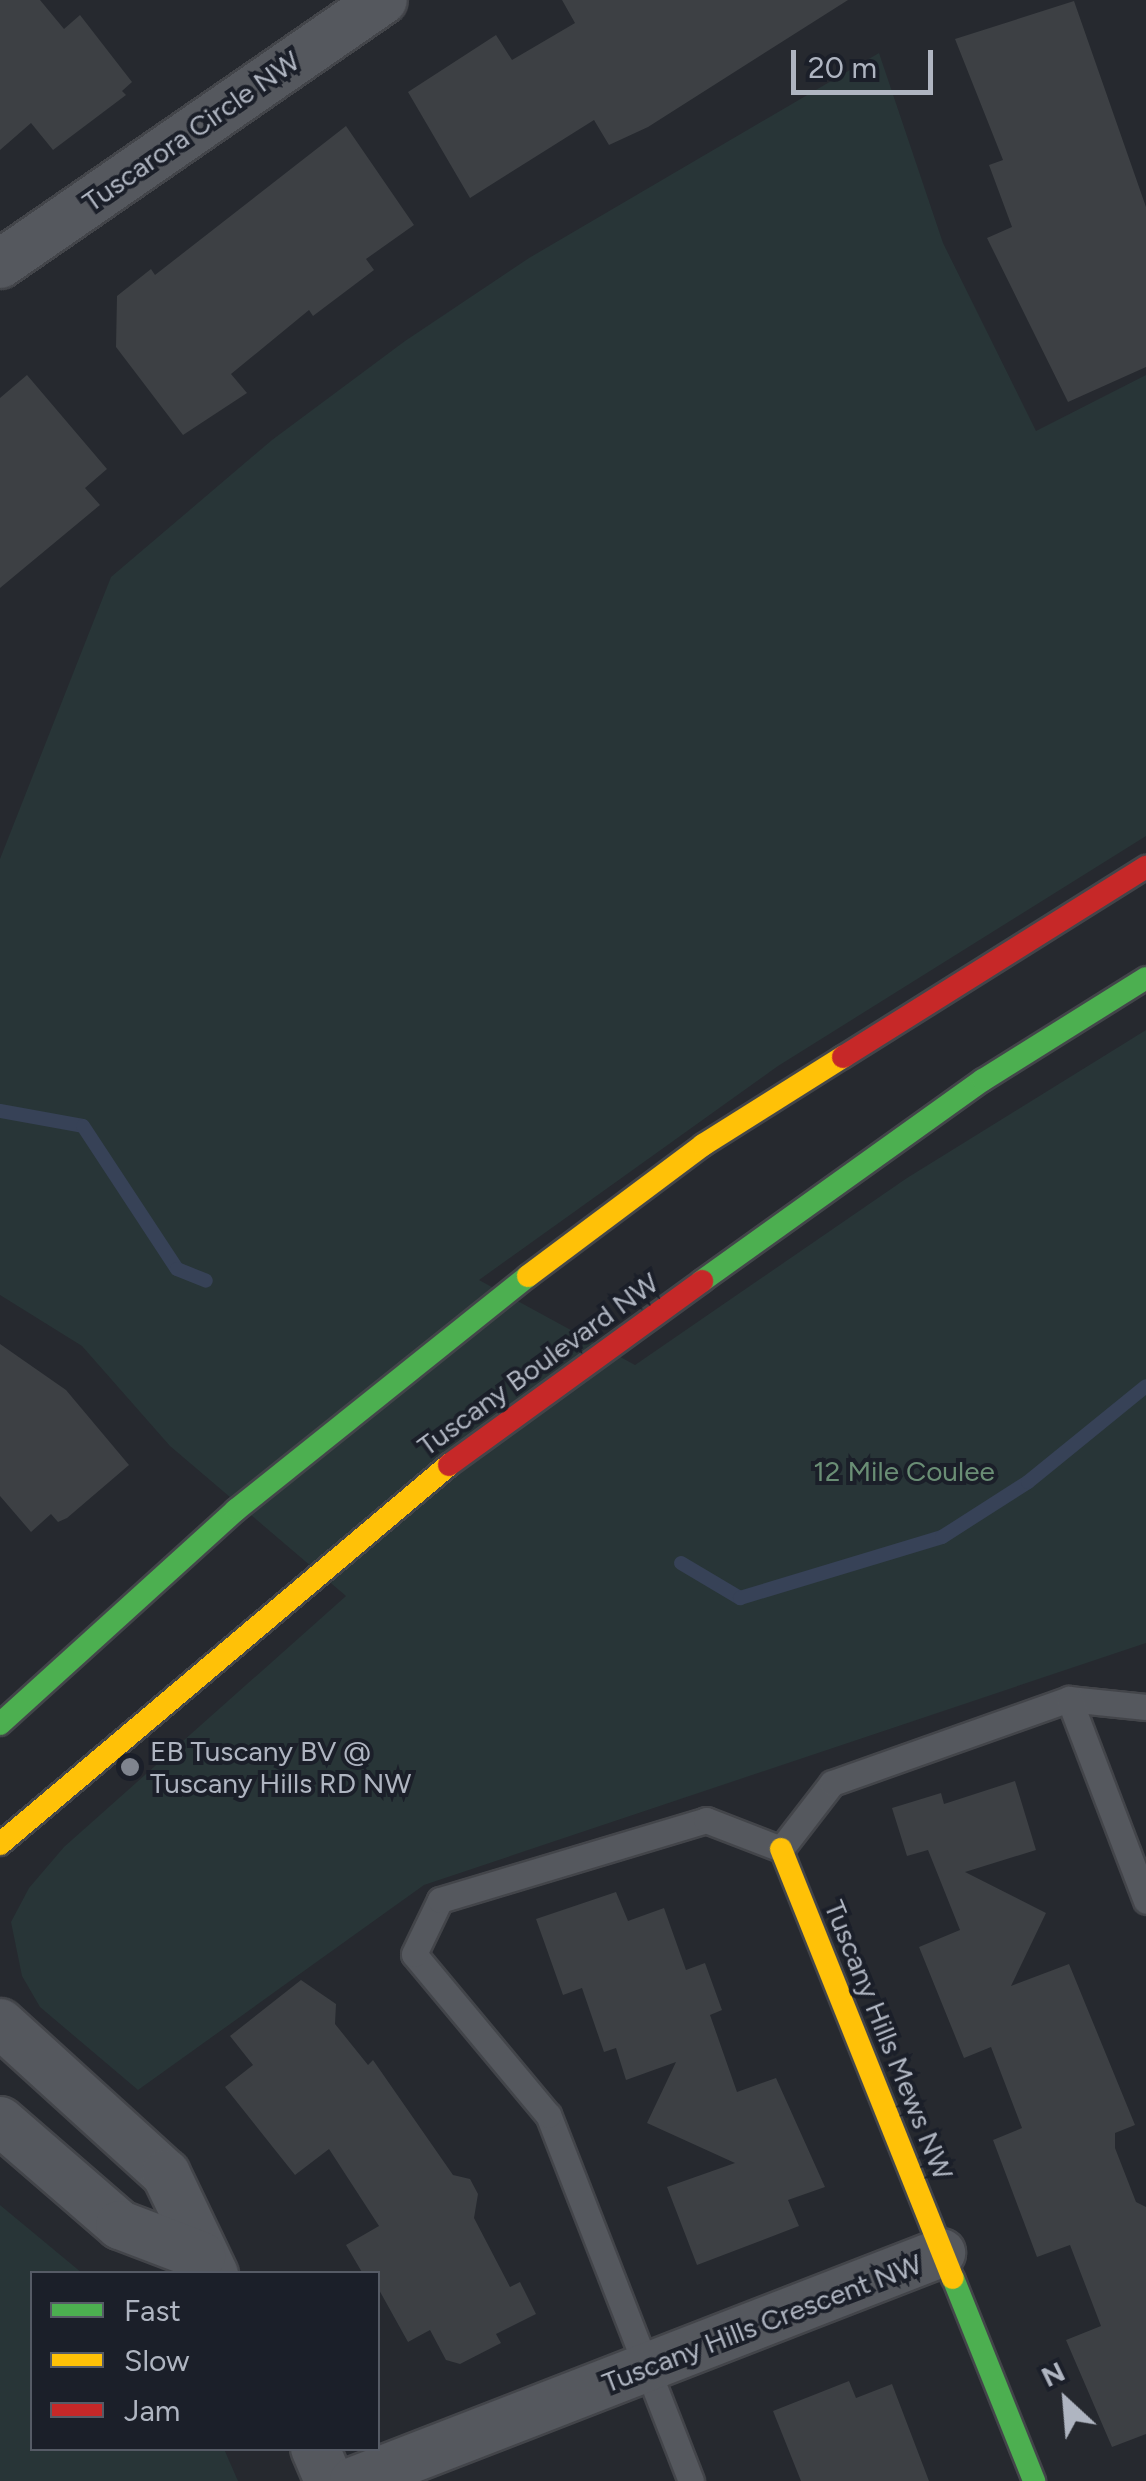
<!DOCTYPE html>
<style>
body{margin:0}
#map{position:relative;width:1146px;height:2481px;overflow:hidden;background:#26292f;font-family:Figtree,sans-serif}
div>[style]{position:absolute}
[style*='--x']{left:calc(var(--x)*1px);top:calc(var(--y)*1px);width:calc(var(--w)*1px);rotate:calc(var(--a)*1deg)}
.green>*{inset:0;background:#283537}
.stream>*{height:14px;margin:-7px;padding:0 7px;transform-origin:7px;border-radius:7px;background:#374257}
.building>*{inset:0;background:#3d4044}
.roads{filter:drop-shadow(2px 0 #43454a) drop-shadow(-2px 0 #43454a) drop-shadow(0 2px #43454a) drop-shadow(0 -2px #43454a)}
.lane>*{height:25px;margin:-12.5px;padding:0 12.5px;transform-origin:12.5px;border-radius:12.5px;background:#55585e}
.street>*{height:48px;margin:-24px;padding:0 24px;transform-origin:24px;border-radius:24px;background:#55585e}
.fast>*{height:22px;margin:-11px;padding:0 11px;transform-origin:11px;border-radius:11px;background:#4caf50}
.slow>*{height:22px;margin:-11px;padding:0 11px;transform-origin:11px;border-radius:11px;background:#ffc107}
.jam>*{height:22px;margin:-11px;padding:0 11px;transform-origin:11px;border-radius:11px;background:#c62828}
.dots>*{width:28px;height:28px;translate:-50% -50%;box-sizing:border-box;border:5px solid #1b1f29;border-radius:50%}
span{translate:-50% -50%;white-space:nowrap;text-align:center;line-height:1.15;-webkit-text-stroke:8px #1b1f29;paint-order:stroke}
.street-label{font-size:28px;color:#afb5c1}
.park-label{font-size:28px;color:#6a8e75}
.poi-label{font-size:28px;color:#afb5c1}
.left{translate:0 -50%;text-align:left}
.legend{position:absolute;left:30px;top:2271px;width:350px;height:180px;box-sizing:border-box;background:#1b1f29;border:2px solid #565b66;margin:0;padding:12px 18px;list-style:none;font-size:30px;color:#afb5c1}
.legend li{display:flex;align-items:center;gap:20px;height:50px}
.legend b{width:50px;border:2px solid #565b66}
.north{position:absolute;left:1016px;top:2351px;width:100px;height:100px;-webkit-text-stroke:8px #1b1f29;paint-order:stroke;rotate:334deg;font-size:28px;font-weight:700;line-height:40px;text-align:center;color:#afb5c1}
.north::after{content:'';display:block;margin:auto;width:35px;height:45px;background:#afb5c1;clip-path:polygon(50% 0,100% 100%,50% 72%,0 100%)}
.scale{position:absolute;left:791px;top:50px;width:142px;height:45px;box-sizing:border-box;border:5px solid #afb5c1;border-top:0;padding-left:12px;font-size:30px;line-height:35px;white-space:nowrap;color:#afb5c1;-webkit-text-stroke:8px #1b1f29;paint-order:stroke}
</style>
<div id="map">
<div class="green">
<i style="clip-path:polygon(879px 53px,943px 243px,1036px 431px,1146px 375px,1146px 836px,778px 1066px,479px 1280px,635px 1365px,907px 1178px,1146px 1030px,1146px 1643px,424px 1885px,138px 2090px,40px 2007px,22px 1976px,11px 1922px,29px 1888px,64px 1847px,346px 1596px,170px 1446px,82px 1346px,0 1295px,0 859px,111px 577px,272px 440px,405px 341px,529px 258px)"></i>
<i style="clip-path:polygon(0 2205px,82px 2273px,32px 2274px,32px 2448px,224px 2449px,238px 2481px,0 2481px)"></i>
</div>
<div class="stream">
<i style="--x:0;--y:1111;--w:84;--a:10.2"></i>
<i style="--x:83;--y:1126;--w:171;--a:56.7"></i>
<i style="--x:177;--y:1269;--w:31;--a:22"></i>
<i style="--x:681;--y:1563;--w:69;--a:30.7"></i>
<i style="--x:740;--y:1598;--w:211;--a:-16.8"></i>
<i style="--x:942;--y:1537;--w:102;--a:-32.6"></i>
<i style="--x:1028;--y:1482;--w:152;--a:-39.1"></i>
</div>
<div class="building">
<i style="clip-path:polygon(0 0,40px 0,64px 29px,80px 15px,132px 82px,122px 91px,126px 95px,53px 150px,31px 123px,0 150px)"></i>
<i style="clip-path:polygon(562px 0,848px 0,648px 127px,609px 145px,594px 120px,470px 198px,408px 92px,496px 35px,512px 60px,575px 23px)"></i>
<i style="clip-path:polygon(1074px 1px,1146px 207px,1146px 367px,1068px 402px,987px 238px,1012px 227px,989px 165px,1003px 160px,955px 39px)"></i>
<i style="clip-path:polygon(346px 126px,414px 225px,366px 259px,374px 270px,313px 316px,309px 310px,231px 374px,247px 393px,183px 435px,116px 347px,117px 296px,151px 269px,155px 275px)"></i>
<i style="clip-path:polygon(27px 375px,107px 469px,85px 488px,100px 505px,0 588px,0 398px)"></i>
<i style="clip-path:polygon(0 1344px,66px 1390px,129px 1465px,67px 1518px,58px 1522px,51px 1514px,31px 1532px,0 1496px)"></i>
<i style="clip-path:polygon(1015px 1781px,1036px 1850px,965px 1872px,1046px 1913px,1011px 1986px,1069px 1964px,1135px 2125px,1115px 2133px,1115px 2148px,1136px 2202px,1146px 2207px,1146px 2434px,1112px 2447px,1066px 2340px,1101px 2326px,1070px 2245px,1037px 2257px,993px 2140px,1022px 2128px,991px 2047px,964px 2058px,919px 1947px,960px 1930px,928px 1850px,907px 1856px,892px 1808px,941px 1793px,944px 1804px)"></i>
<i style="clip-path:polygon(616px 1892px,628px 1921px,664px 1908px,686px 1970px,705px 1963px,722px 2010px,710px 2015px,737px 2092px,776px 2078px,825px 2187px,788px 2200px,799px 2226px,697px 2265px,667px 2187px,735px 2163px,647px 2123px,676px 2062px,626px 2080px,616px 2048px,604px 2052px,582px 1988px,563px 1995px,536px 1919px)"></i>
<i style="clip-path:polygon(301px 1980px,336px 2004px,335px 2024px,368px 2065px,373px 2060px,453px 2175px,470px 2179px,478px 2194px,474px 2218px,510px 2287px,520px 2282px,536px 2314px,496px 2334px,501px 2343px,460px 2364px,446px 2360px,430px 2330px,408px 2342px,378px 2288px,378px 2274px,363px 2274px,346px 2245px,379px 2226px,329px 2149px,295px 2175px,225px 2087px,253px 2065px,230px 2036px)"></i>
<i style="clip-path:polygon(849px 2381px,856px 2398px,892px 2384px,929px 2481px,801px 2481px,773px 2411px)"></i>
</div>
<div class="roads">
<div class="lane">
<i style="--x:1069;--y:1699;--w:77;--a:5.9"></i>
<i style="--x:691;--y:2481;--w:393;--a:-111.3"></i>
<i style="--x:548;--y:2115;--w:209;--a:-129.8"></i>
<i style="--x:414;--y:1954;--w:60;--a:-64.3"></i>
<i style="--x:440;--y:1900;--w:278;--a:-16.7"></i>
<i style="--x:706;--y:1820;--w:80;--a:21.1"></i>
<i style="--x:781;--y:1849;--w:83;--a:-52.3"></i>
<i style="--x:832;--y:1783;--w:251;--a:-19.5"></i>
<i style="--x:1069;--y:1699;--w:216;--a:69.1"></i>
</div>
<div class="street">
<i style="--x:0;--y:264;--w:465;--a:-34.6"></i>
<i style="--x:0;--y:2023;--w:224;--a:42.3"></i>
<i style="--x:166;--y:2174;--w:111;--a:64.4"></i>
<i style="--x:0;--y:2121;--w:159;--a:40.9"></i>
<i style="--x:120;--y:2225;--w:87;--a:20.9"></i>
<i style="--x:315;--y:2448;--w:36;--a:67"></i>
<i style="--x:354;--y:2481;--w:630;--a:-21.23"></i>
</div>
<div class="fast">
<i style="--x:702;--y:1281;--w:345;--a:-35.6"></i>
<i style="--x:983;--y:1080;--w:192;--a:-32"></i>
<i style="--x:0;--y:1724;--w:319;--a:-42.2"></i>
<i style="--x:236;--y:1510;--w:374;--a:-38.7"></i>
<i style="--x:953;--y:2278;--w:219;--a:68.2"></i>
</div>
<div class="slow">
<i style="--x:528;--y:1276;--w:219;--a:-36.8"></i>
<i style="--x:703;--y:1145;--w:165;--a:-32.2"></i>
<i style="--x:0;--y:1844;--w:588;--a:-40.17"></i>
<i style="--x:781;--y:1849;--w:462;--a:68.2"></i>
</div>
<div class="jam">
<i style="--x:843;--y:1057;--w:358;--a:-32.1"></i>
<i style="--x:449;--y:1465;--w:313;--a:-36"></i>
</div>
</div>
<div class="dots">
<i style="left:130px;top:1767px;background:#7f848e"></i>
</div>
<div class="street-label">
<span style="left:191px;top:131px;rotate:-35deg">Tuscarora Circle NW</span>
<span style="left:538px;top:1364px;rotate:-36deg">Tuscany Boulevard NW</span>
<span style="left:889px;top:2040px;rotate:68deg">Tuscany Hills Mews NW</span>
<span style="left:762px;top:2323px;rotate:-21deg">Tuscany Hills Crescent NW</span>
</div>
<div class="park-label">
<span style="left:904px;top:1471px">12 Mile Coulee</span>
</div>
<div class="poi-label">
<span class="left" style="left:150px;top:1767px">EB Tuscany BV @<br>Tuscany Hills RD NW</span>
</div>
<ul class="legend">
<li><b style="height:12px;background:#4caf50"></b>Fast</li>
<li><b style="height:12px;background:#ffc107"></b>Slow</li>
<li><b style="height:12px;background:#c62828"></b>Jam</li>
</ul>
<div class="north">N</div>
<div class="scale">20 m</div>
</div>
